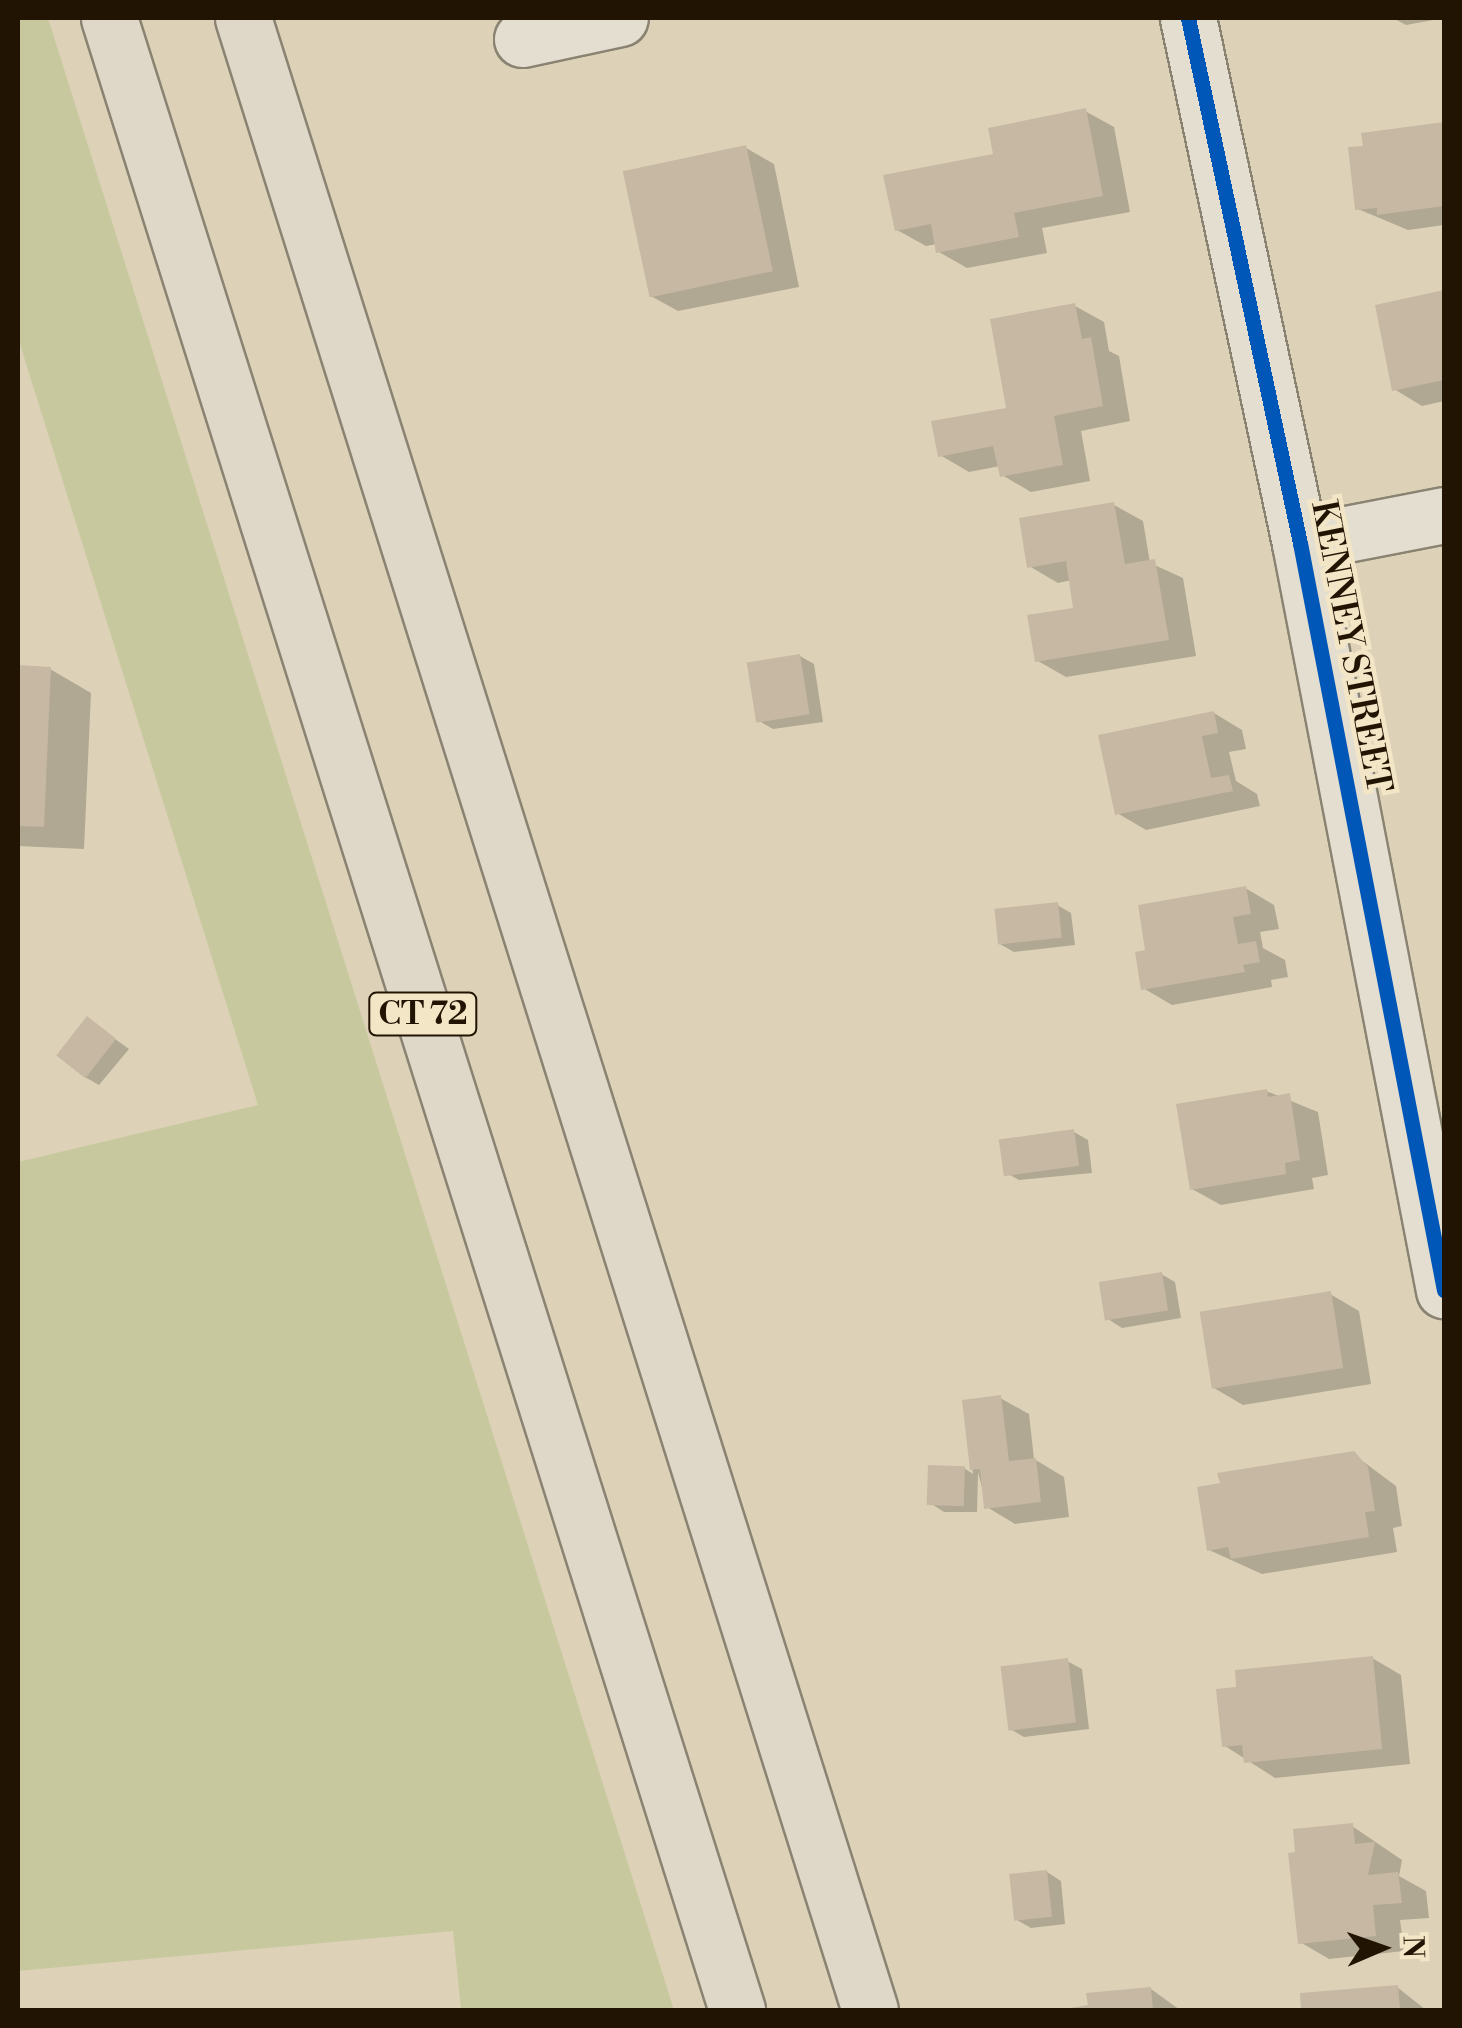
<!DOCTYPE html>
<style>
body{margin:0}
#map{position:relative;width:1462px;height:2028px;overflow:hidden;background:#ddd2b8;font-family:"Libre Bodoni",serif}
div>[style]{position:absolute}
[style*='--x']{left:calc(var(--x)*1px);top:calc(var(--y)*1px);width:calc(var(--w)*1px);rotate:calc(var(--a)*1deg)}
.green>*{inset:0;background:#c8c89e}
.shadow>*{inset:0;background:#0003}
.building>*{inset:0;background:#c7b8a4;transform-origin:0 0}
.roads{filter:drop-shadow(2px 0 #8a8372) drop-shadow(-2px 0 #8a8372) drop-shadow(0 2px #8a8372) drop-shadow(0 -2px #8a8372)}
.minor>*{height:55px;margin:-27.5px;padding:0 27.5px;transform-origin:27.5px;border-radius:27.5px;background:#e4ded1}
.highway>*{height:55px;margin:-27.5px;padding:0 27.5px;transform-origin:27.5px;border-radius:27.5px;background:#dfd8c9}
.cycleway>*{height:15px;margin:-7.5px;padding:0 7.5px;transform-origin:7.5px;border-radius:7.5px;background:#0057b8}
span{translate:-50% -50%;white-space:nowrap;text-align:center;line-height:1.15;-webkit-text-stroke:9px #f3e6c7;paint-order:stroke}
.shield-label span{padding:2px 8px;background:#f3e6c7;border:2px solid;border-radius:8px;-webkit-text-stroke-width:0}
.shield-label{font-size:32px;color:#221403;font-weight:700}
.street-label{font-size:35px;color:#221403}
.frame{position:absolute;inset:0;border:20px solid #221403;pointer-events:none}
.north{position:absolute;left:1332px;top:1898px;width:100px;height:100px;-webkit-text-stroke:8px #f3e6c7;paint-order:stroke;rotate:88deg;font-size:28px;font-weight:700;line-height:40px;text-align:center;color:#221403}
.north::after{content:'';display:block;margin:auto;width:35px;height:45px;background:#221403;clip-path:polygon(50% 0,100% 100%,50% 72%,0 100%)}
</style>
<div id="map">
<div class="green">
<i style="clip-path:polygon(18px 18px,48px 18px,674px 2010px,461px 2010px,453px 1931px,18px 1971px,18px 1162px,258px 1105px,18px 338px)"></i>
</div>
<div class="shadow">
<i style="clip-path:polygon(1393px 18px,1444px 18px,1406px 25px)"></i>
<i style="clip-path:polygon(1085px 111px,1114px 127px,1130px 212px,1042px 228px,1047px 253px,967px 268px,939px 252px,937px 244px,926px 246px,897px 230px,996px 156px)"></i>
<i style="clip-path:polygon(1444px 125px,1444px 225px,1408px 230px,1358px 209px,1364px 135px)"></i>
<i style="clip-path:polygon(746px 148px,774px 164px,799px 287px,678px 311px,649px 295px)"></i>
<i style="clip-path:polygon(1444px 293px,1444px 401px,1422px 406px,1394px 389px,1378px 307px)"></i>
<i style="clip-path:polygon(1075px 306px,1104px 322px,1109px 351px,1119px 356px,1130px 421px,1081px 431px,1090px 481px,1031px 492px,1002px 475px,1000px 466px,969px 472px,940px 455px,1009px 410px)"></i>
<i style="clip-path:polygon(1114px 505px,1143px 521px,1150px 563px,1183px 578px,1196px 656px,1066px 677px,1038px 661px,1076px 610px,1072px 580px,1058px 583px,1029px 566px)"></i>
<i style="clip-path:polygon(800px 656px,814px 664px,823px 722px,773px 729px,759px 721px)"></i>
<i style="clip-path:polygon(18px 668px,50px 669px,91px 693px,84px 849px,18px 846px)"></i>
<i style="clip-path:polygon(1214px 713px,1242px 730px,1246px 749px,1229px 752px,1236px 781px,1257px 794px,1260px 806px,1146px 830px,1117px 813px)"></i>
<i style="clip-path:polygon(1245px 888px,1274px 905px,1279px 929px,1260px 932px,1263px 948px,1285px 960px,1288px 977px,1271px 980px,1272px 987px,1172px 1005px,1143px 988px)"></i>
<i style="clip-path:polygon(1057px 905px,1071px 913px,1075px 945px,1014px 952px,1000px 944px)"></i>
<i style="clip-path:polygon(87px 1019px,129px 1049px,99px 1085px,85px 1077px)"></i>
<i style="clip-path:polygon(1266px 1091px,1318px 1112px,1328px 1175px,1312px 1178px,1314px 1189px,1221px 1205px,1192px 1189px)"></i>
<i style="clip-path:polygon(1074px 1132px,1088px 1140px,1092px 1173px,1019px 1180px,1005px 1172px)"></i>
<i style="clip-path:polygon(1161px 1274px,1175px 1282px,1181px 1318px,1122px 1328px,1108px 1319px)"></i>
<i style="clip-path:polygon(1330px 1294px,1359px 1311px,1371px 1384px,1243px 1405px,1214px 1388px)"></i>
<i style="clip-path:polygon(1000px 1398px,1029px 1414px,1034px 1459px,1064px 1477px,1069px 1517px,1015px 1524px,987px 1507px,978px 1472px,977px 1512px,944px 1512px,930px 1503px,964px 1468px,973px 1474px,965px 1402px)"></i>
<i style="clip-path:polygon(1353px 1454px,1396px 1486px,1402px 1526px,1393px 1528px,1397px 1552px,1262px 1574px,1209px 1550px)"></i>
<i style="clip-path:polygon(1372px 1658px,1401px 1675px,1410px 1764px,1275px 1778px,1225px 1746px)"></i>
<i style="clip-path:polygon(1067px 1661px,1082px 1669px,1089px 1729px,1024px 1737px,1010px 1729px)"></i>
<i style="clip-path:polygon(1352px 1826px,1402px 1860px,1399px 1876px,1426px 1891px,1429px 1918px,1400px 1920px,1404px 1951px,1329px 1959px,1300px 1942px)"></i>
<i style="clip-path:polygon(1047px 1872px,1061px 1881px,1065px 1924px,1031px 1928px,1017px 1920px)"></i>
<i style="clip-path:polygon(1397px 1987px,1426px 2010px,1303px 2010px,1302px 1995px)"></i>
<i style="clip-path:polygon(1151px 1989px,1180px 2010px,1056px 2010px,1090px 2007px)"></i>
</div>
<div class="building">
<i style="clip-path:polygon(1086px 108px,1103px 196px,1014px 213px,1019px 237px,936px 253px,931px 224px,895px 231px,883px 175px,993px 154px,988px 128px)"></i>
<i style="clip-path:polygon(1444px 122px,1444px 206px,1377px 215px,1377px 208px,1355px 210px,1348px 147px,1363px 146px,1361px 133px)"></i>
<i style="left:746px;top:145px;width:129px;height:126px;rotate:78deg"></i>
<i style="clip-path:polygon(1444px 290px,1444px 380px,1392px 391px,1375px 305px)"></i>
<i style="clip-path:polygon(1075px 303px,1082px 339px,1091px 337px,1103px 406px,1054px 416px,1063px 465px,1000px 477px,993px 446px,938px 457px,931px 421px,1006px 408px,990px 319px)"></i>
<i style="clip-path:polygon(1114px 502px,1125px 564px,1155px 559px,1169px 640px,1035px 662px,1027px 615px,1073px 608px,1066px 561px,1027px 568px,1019px 518px)"></i>
<i style="left:800px;top:654px;width:61px;height:54px;rotate:81deg"></i>
<i style="clip-path:polygon(18px 665px,51px 667px,44px 827px,18px 826px)"></i>
<i style="clip-path:polygon(1214px 711px,1218px 733px,1202px 736px,1211px 778px,1229px 775px,1233px 791px,1115px 815px,1098px 735px)"></i>
<i style="clip-path:polygon(1246px 886px,1251px 914px,1233px 917px,1238px 944px,1256px 941px,1260px 962px,1243px 965px,1245px 972px,1141px 990px,1135px 952px,1145px 950px,1138px 905px)"></i>
<i style="left:1058px;top:902px;width:36px;height:64px;rotate:84deg"></i>
<i style="left:87px;top:1016px;width:37px;height:50px;rotate:38deg"></i>
<i style="clip-path:polygon(1267px 1089px,1268px 1097px,1290px 1093px,1300px 1160px,1285px 1163px,1286px 1174px,1190px 1190px,1176px 1104px)"></i>
<i style="left:1074px;top:1129px;width:37px;height:76px;rotate:82deg"></i>
<i style="left:1162px;top:1272px;width:39px;height:64px;rotate:81deg"></i>
<i style="left:1331px;top:1291px;width:78px;height:133px;rotate:81deg"></i>
<i style="clip-path:polygon(1001px 1395px,1009px 1461px,1036px 1458px,1041px 1502px,984px 1509px,980px 1469px,970px 1470px,962px 1400px)"></i>
<i style="clip-path:polygon(1354px 1451px,1368px 1467px,1375px 1511px,1365px 1512px,1369px 1537px,1231px 1559px,1228px 1547px,1207px 1551px,1197px 1487px,1220px 1483px,1217px 1473px)"></i>
<i style="left:928px;top:1465px;width:37px;height:40px;rotate:2deg"></i>
<i style="clip-path:polygon(1373px 1656px,1382px 1749px,1244px 1763px,1242px 1745px,1222px 1747px,1216px 1689px,1236px 1687px,1235px 1670px)"></i>
<i style="left:1068px;top:1658px;width:65px;height:68px;rotate:83deg"></i>
<i style="clip-path:polygon(1353px 1823px,1355px 1844px,1375px 1842px,1368px 1875px,1398px 1872px,1402px 1903px,1373px 1905px,1376px 1936px,1298px 1944px,1288px 1853px,1295px 1852px,1293px 1829px)"></i>
<i style="left:1047px;top:1870px;width:47px;height:38px;rotate:84deg"></i>
<i style="clip-path:polygon(1398px 1985px,1400px 2010px,1301px 2010px,1300px 1993px)"></i>
<i style="clip-path:polygon(1151px 1987px,1153px 2010px,1058px 2010px,1088px 2005px,1086px 1993px)"></i>
</div>
<div class="roads">
<div class="minor">
<i style="--x:1188;--y:18;--w:537;--a:77.96"></i>
<i style="--x:1300;--y:543;--w:761;--a:79.09"></i>
<i style="--x:522;--y:39;--w:100;--a:-12.1"></i>
<i style="--x:1300;--y:543;--w:147;--a:-11"></i>
</div>
<div class="highway">
<i style="--x:109;--y:18;--w:2089;--a:72.5"></i>
<i style="--x:243;--y:18;--w:2088;--a:72.53"></i>
</div>
</div>
<div class="cycleway">
<i style="--x:1188;--y:18;--w:537;--a:77.96"></i>
<i style="--x:1300;--y:543;--w:761;--a:79.09"></i>
</div>
<div class="shield-label">
<span style="left:423px;top:1014px">CT 72</span>
</div>
<div class="street-label">
<span style="left:1350px;top:647px;rotate:79deg">KENNEY STREET</span>
</div>
<div class="frame"></div>
<div class="north">N</div>
</div>
